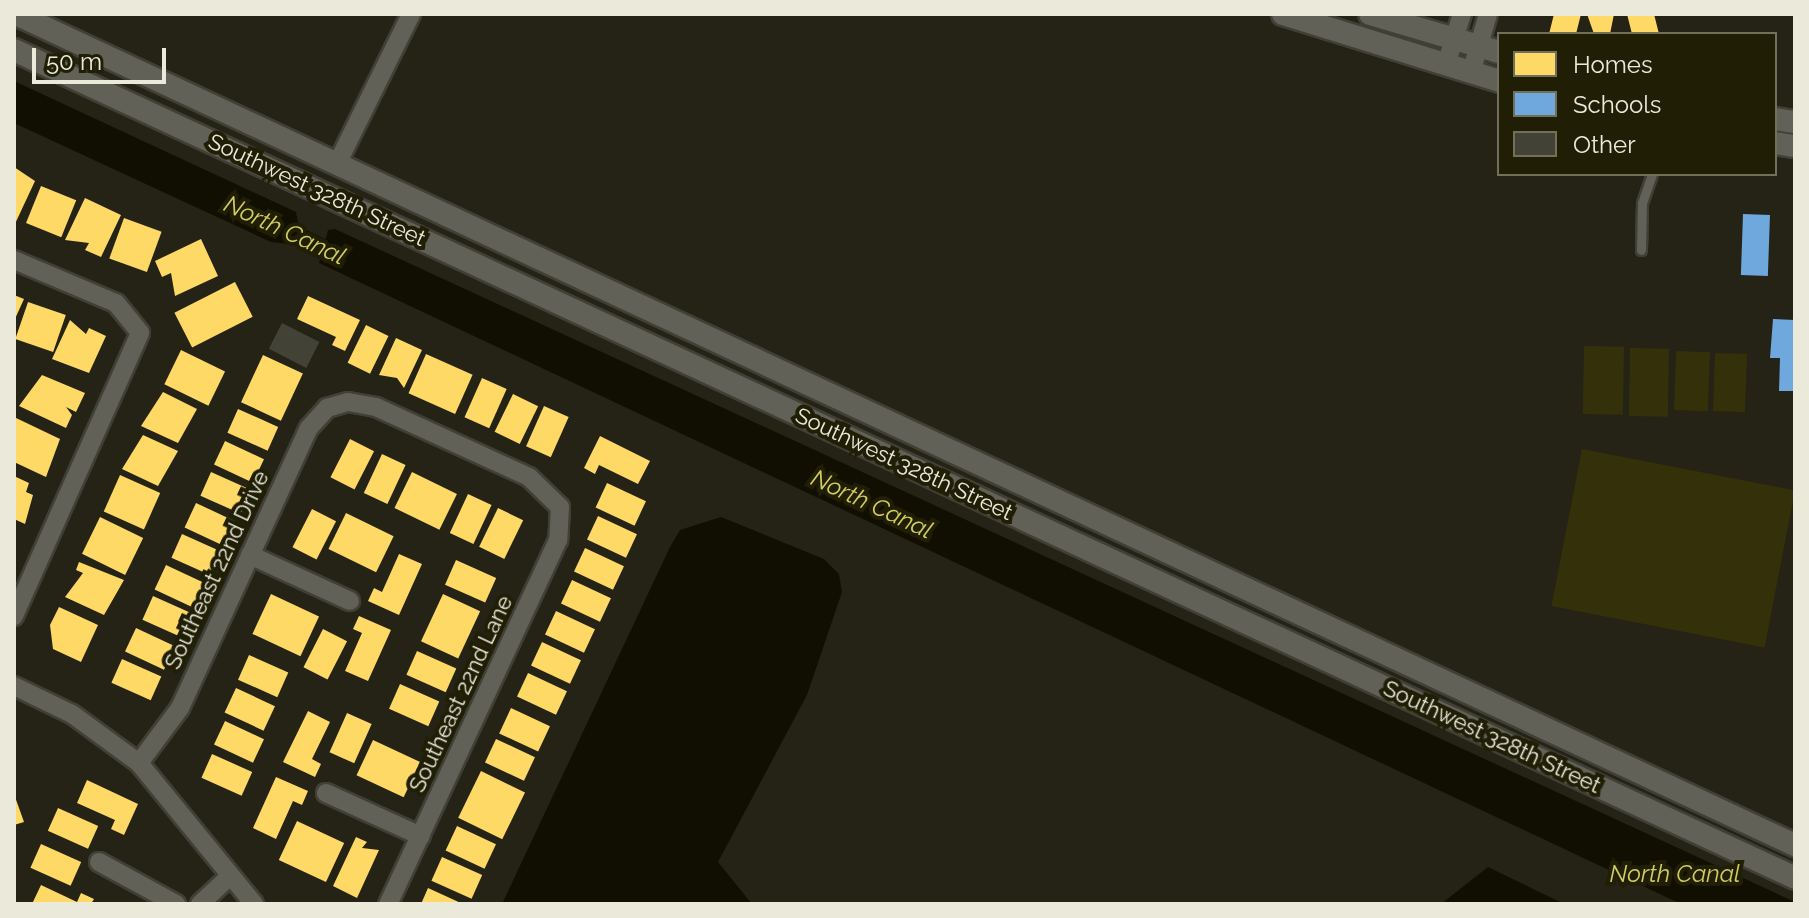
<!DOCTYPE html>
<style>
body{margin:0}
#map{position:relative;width:1809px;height:918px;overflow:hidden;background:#242316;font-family:Raleway,sans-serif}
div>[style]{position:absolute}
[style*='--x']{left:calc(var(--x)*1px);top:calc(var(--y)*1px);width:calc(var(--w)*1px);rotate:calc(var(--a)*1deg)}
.green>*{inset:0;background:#34310a;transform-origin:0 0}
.water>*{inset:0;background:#110f02}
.homes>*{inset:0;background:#ffd966;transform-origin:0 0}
.schools>*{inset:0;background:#6fa8dc;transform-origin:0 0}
.canal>*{height:18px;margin:-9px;padding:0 9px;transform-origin:9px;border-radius:9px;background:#110f02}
.building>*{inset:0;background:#434236;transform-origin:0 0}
.roads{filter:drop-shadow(2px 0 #414036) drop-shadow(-2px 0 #414036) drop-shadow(0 2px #414036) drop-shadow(0 -2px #414036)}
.service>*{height:9px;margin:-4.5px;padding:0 4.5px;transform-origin:4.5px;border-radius:4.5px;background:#616157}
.minor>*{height:18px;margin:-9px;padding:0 9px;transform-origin:9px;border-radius:9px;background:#616157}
.tertiary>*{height:22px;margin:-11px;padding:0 11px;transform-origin:11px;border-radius:11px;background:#616157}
span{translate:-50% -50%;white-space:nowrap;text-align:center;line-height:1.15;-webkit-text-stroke:8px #201f06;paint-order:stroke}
.street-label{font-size:22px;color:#eae9da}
.water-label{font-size:24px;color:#d2cc61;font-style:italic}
.frame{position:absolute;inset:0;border:16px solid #eae9da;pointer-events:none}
.legend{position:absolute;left:1497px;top:32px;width:280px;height:144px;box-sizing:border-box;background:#201f06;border:2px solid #71705b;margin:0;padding:10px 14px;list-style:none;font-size:24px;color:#eae9da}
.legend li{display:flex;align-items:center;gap:16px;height:40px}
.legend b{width:40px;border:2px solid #71705b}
.scale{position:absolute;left:32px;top:48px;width:134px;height:36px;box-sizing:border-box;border:4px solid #eae9da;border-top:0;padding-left:10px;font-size:24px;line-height:28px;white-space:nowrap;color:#eae9da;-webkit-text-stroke:6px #201f06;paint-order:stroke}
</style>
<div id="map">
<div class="green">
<i style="left:1584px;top:346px;width:40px;height:68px;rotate:1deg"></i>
<i style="left:1630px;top:348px;width:39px;height:68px;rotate:1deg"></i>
<i style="left:1676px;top:351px;width:34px;height:59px;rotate:2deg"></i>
<i style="left:1715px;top:353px;width:32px;height:58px;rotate:2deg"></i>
<i style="left:1582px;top:449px;width:217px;height:160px;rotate:11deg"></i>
</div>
<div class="water">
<i style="clip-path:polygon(14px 81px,296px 212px,299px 228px,290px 244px,271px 242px,14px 123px)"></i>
<i style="clip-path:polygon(335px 229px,1795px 902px,1795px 904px,1681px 904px,319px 263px,328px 230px)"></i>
<i style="clip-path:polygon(721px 517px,824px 559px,839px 574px,842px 592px,807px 695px,718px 862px,752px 904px,502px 904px,670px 547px,680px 530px)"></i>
<i style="clip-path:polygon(1488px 867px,1564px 904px,1441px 904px)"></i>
</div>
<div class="homes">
<i style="clip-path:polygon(1554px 14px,1581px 14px,1576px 34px,1549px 34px)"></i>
<i style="clip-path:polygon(1587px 14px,1614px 14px,1610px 34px,1594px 34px)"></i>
<i style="clip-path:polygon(1627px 14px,1654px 14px,1659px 34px,1632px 34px)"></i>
<i style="clip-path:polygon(14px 167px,35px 181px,14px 226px)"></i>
<i style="left:41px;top:186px;width:38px;height:40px;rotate:22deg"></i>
<i style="clip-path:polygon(85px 198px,121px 215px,101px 257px,85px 250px,89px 243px,65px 240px)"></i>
<i style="left:124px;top:218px;width:40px;height:43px;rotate:20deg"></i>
<i style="clip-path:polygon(201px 239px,218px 276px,175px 296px,171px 273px,162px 277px,155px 261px)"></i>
<i style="left:235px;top:282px;width:39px;height:68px;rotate:63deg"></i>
<i style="clip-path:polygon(14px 295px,24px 299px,14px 321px)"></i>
<i style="clip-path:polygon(308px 296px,360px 320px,345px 351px,332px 345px,336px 337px,297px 319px)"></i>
<i style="left:28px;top:302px;width:40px;height:39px;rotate:19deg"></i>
<i style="clip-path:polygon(70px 320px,86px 334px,89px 328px,106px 336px,89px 373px,52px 359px)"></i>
<i style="left:366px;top:325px;width:25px;height:42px;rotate:26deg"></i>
<i style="clip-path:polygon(396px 338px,422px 350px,404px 388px,397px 378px,379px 375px)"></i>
<i style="left:181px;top:350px;width:49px;height:38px;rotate:26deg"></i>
<i style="left:426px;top:354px;width:51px;height:43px;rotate:24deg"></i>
<i style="left:263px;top:355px;width:44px;height:52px;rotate:25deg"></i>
<i style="clip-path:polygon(42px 375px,85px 393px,76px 412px,66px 407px,72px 415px,66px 428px,19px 406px)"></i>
<i style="left:482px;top:378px;width:27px;height:43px;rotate:24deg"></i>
<i style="clip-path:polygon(163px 392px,197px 409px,178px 443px,141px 426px)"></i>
<i style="left:513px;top:394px;width:28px;height:42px;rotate:26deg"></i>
<i style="left:544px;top:406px;width:27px;height:44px;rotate:24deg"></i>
<i style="left:238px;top:409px;width:44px;height:26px;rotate:24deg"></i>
<i style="clip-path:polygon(14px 417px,60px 439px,46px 477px,14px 462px)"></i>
<i style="clip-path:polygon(143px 435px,178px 451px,158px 486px,122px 469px)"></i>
<i style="clip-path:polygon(600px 436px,650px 461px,638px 484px,599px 465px,595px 474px,584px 468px)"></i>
<i style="left:350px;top:439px;width:27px;height:43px;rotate:27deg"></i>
<i style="left:225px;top:441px;width:43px;height:26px;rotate:25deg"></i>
<i style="left:382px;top:454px;width:26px;height:43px;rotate:25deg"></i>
<i style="left:211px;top:472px;width:44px;height:26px;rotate:24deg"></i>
<i style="left:412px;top:472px;width:50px;height:40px;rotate:26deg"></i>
<i style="left:120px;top:475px;width:44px;height:40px;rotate:24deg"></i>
<i style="clip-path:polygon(14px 476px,29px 483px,26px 492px,33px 495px,25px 524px,14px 519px)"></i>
<i style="left:607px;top:483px;width:43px;height:27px;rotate:25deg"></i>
<i style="left:468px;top:494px;width:26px;height:43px;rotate:25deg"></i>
<i style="left:196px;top:503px;width:43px;height:27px;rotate:25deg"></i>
<i style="left:498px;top:508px;width:28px;height:43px;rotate:26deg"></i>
<i style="left:312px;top:509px;width:27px;height:43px;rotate:27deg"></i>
<i style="left:346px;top:513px;width:53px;height:40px;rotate:26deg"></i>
<i style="left:598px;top:516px;width:43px;height:26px;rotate:25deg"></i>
<i style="left:100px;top:517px;width:48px;height:41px;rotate:26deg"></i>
<i style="left:182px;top:534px;width:44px;height:26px;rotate:24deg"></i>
<i style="left:585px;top:548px;width:43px;height:26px;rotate:25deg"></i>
<i style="clip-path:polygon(399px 554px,422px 564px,399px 615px,368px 601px,374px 588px,382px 592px)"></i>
<i style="left:456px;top:560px;width:44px;height:27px;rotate:24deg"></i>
<i style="clip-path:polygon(79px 562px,124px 580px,104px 615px,65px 597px,83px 573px,76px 570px)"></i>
<i style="left:166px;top:565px;width:43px;height:27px;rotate:25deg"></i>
<i style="left:572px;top:580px;width:43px;height:26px;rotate:25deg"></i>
<i style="left:271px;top:594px;width:53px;height:44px;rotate:25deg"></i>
<i style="left:443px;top:594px;width:41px;height:52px;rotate:25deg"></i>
<i style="left:153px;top:596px;width:44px;height:26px;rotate:24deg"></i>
<i style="clip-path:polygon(59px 607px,98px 625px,81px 662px,53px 649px,50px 625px)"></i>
<i style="left:556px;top:611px;width:43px;height:26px;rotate:25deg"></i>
<i style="clip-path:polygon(359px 616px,391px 630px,368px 681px,345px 671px,362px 633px,353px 629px)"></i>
<i style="left:136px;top:628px;width:43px;height:26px;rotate:25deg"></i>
<i style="left:323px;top:629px;width:27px;height:43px;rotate:27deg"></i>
<i style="left:542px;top:642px;width:43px;height:26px;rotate:25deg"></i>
<i style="left:417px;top:651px;width:43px;height:26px;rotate:24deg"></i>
<i style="left:249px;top:655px;width:43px;height:27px;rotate:24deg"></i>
<i style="left:122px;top:659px;width:43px;height:26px;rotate:24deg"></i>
<i style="left:528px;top:673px;width:43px;height:26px;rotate:25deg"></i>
<i style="left:400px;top:684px;width:43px;height:27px;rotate:24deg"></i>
<i style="left:236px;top:688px;width:43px;height:27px;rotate:25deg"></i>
<i style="left:511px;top:708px;width:43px;height:28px;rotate:25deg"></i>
<i style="clip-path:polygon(308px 711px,330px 722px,312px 759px,321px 764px,315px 777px,283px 762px)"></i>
<i style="left:347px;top:713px;width:27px;height:43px;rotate:24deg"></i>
<i style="left:225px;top:721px;width:43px;height:26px;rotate:25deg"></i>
<i style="left:496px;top:739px;width:43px;height:26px;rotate:25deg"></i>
<i style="left:373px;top:740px;width:52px;height:39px;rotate:25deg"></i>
<i style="left:212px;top:754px;width:44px;height:26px;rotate:24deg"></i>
<i style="left:481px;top:771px;width:49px;height:52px;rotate:26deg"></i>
<i style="clip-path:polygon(276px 777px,308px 791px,302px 805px,293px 801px,276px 839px,253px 828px)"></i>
<i style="clip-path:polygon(87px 780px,138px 804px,124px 835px,111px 829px,115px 820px,77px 803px)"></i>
<i style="clip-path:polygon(14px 794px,24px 822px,14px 825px)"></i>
<i style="left:58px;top:808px;width:44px;height:25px;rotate:24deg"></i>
<i style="left:297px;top:821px;width:52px;height:43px;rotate:25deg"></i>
<i style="left:457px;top:826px;width:43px;height:27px;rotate:25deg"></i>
<i style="clip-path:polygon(356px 837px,367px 842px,362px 848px,379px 850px,357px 898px,333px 886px)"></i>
<i style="left:41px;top:844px;width:44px;height:26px;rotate:24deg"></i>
<i style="left:442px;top:857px;width:44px;height:26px;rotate:24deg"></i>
<i style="clip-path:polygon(41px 885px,77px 902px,81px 893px,94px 899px,91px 904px,32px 904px)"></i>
<i style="clip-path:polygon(428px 888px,463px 904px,421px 904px)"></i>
</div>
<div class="schools">
<i style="left:1743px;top:214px;width:27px;height:61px;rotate:2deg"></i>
<i style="clip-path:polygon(1773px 319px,1795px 320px,1795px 391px,1779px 391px,1780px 358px,1770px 358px)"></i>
</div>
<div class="canal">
<i style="--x:275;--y:225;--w:74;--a:25.5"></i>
</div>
<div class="building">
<i style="left:282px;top:323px;width:42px;height:29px;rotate:27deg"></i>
</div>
<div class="roads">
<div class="service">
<i style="--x:1641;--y:250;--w:47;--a:-88.8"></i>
<i style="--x:1642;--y:203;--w:31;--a:-71"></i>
</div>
<div class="minor">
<i style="--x:1446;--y:65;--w:53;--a:-72.6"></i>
<i style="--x:1471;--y:73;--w:61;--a:-73.9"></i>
<i style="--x:338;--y:162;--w:165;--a:-63.7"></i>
<i style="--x:14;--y:260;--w:111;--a:22.9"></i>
<i style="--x:116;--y:303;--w:38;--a:51"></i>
<i style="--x:140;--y:333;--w:310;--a:114"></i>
<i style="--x:250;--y:555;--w:110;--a:24.7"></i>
<i style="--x:14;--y:686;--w:64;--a:25.8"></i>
<i style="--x:72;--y:714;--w:83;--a:36.2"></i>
<i style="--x:139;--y:763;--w:182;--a:50.8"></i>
<i style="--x:139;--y:763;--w:69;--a:-53.3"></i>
<i style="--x:180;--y:708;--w:308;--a:-65.3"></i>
<i style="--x:309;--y:428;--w:27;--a:-48"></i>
<i style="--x:327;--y:408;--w:22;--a:-16"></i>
<i style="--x:348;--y:402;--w:28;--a:10"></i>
<i style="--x:376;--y:407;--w:168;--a:24.6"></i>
<i style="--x:529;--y:477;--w:43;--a:44.1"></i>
<i style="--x:560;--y:507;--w:33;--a:93"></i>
<i style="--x:558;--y:540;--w:402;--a:115"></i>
<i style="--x:326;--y:793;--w:104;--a:24.4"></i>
<i style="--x:99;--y:862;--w:88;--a:28.6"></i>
<i style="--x:200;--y:904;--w:40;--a:-43"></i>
</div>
<div class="tertiary">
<i style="--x:16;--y:14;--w:1964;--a:25.04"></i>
<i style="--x:1283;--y:14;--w:226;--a:17.2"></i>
<i style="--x:1370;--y:14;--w:134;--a:16.4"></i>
<i style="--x:14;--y:50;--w:1964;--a:24.93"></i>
<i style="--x:1775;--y:119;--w:20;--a:9"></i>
<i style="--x:1775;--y:143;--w:20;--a:9"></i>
</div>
</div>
<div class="street-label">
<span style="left:317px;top:190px;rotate:25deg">Southwest 328th Street</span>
<span style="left:904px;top:464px;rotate:25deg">Southwest 328th Street</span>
<span style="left:217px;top:570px;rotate:-65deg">Southeast 22nd Drive</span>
<span style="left:461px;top:694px;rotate:-65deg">Southeast 22nd Lane</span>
<span style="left:1492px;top:737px;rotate:25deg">Southwest 328th Street</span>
</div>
<div class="water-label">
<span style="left:285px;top:230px;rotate:25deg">North Canal</span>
<span style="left:872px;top:504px;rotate:25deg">North Canal</span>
<span style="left:1675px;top:874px">North Canal</span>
</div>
<div class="frame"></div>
<ul class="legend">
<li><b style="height:22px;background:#ffd966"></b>Homes</li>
<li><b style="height:22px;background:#6fa8dc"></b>Schools</li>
<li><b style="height:22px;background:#434236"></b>Other</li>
</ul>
<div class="scale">50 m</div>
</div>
